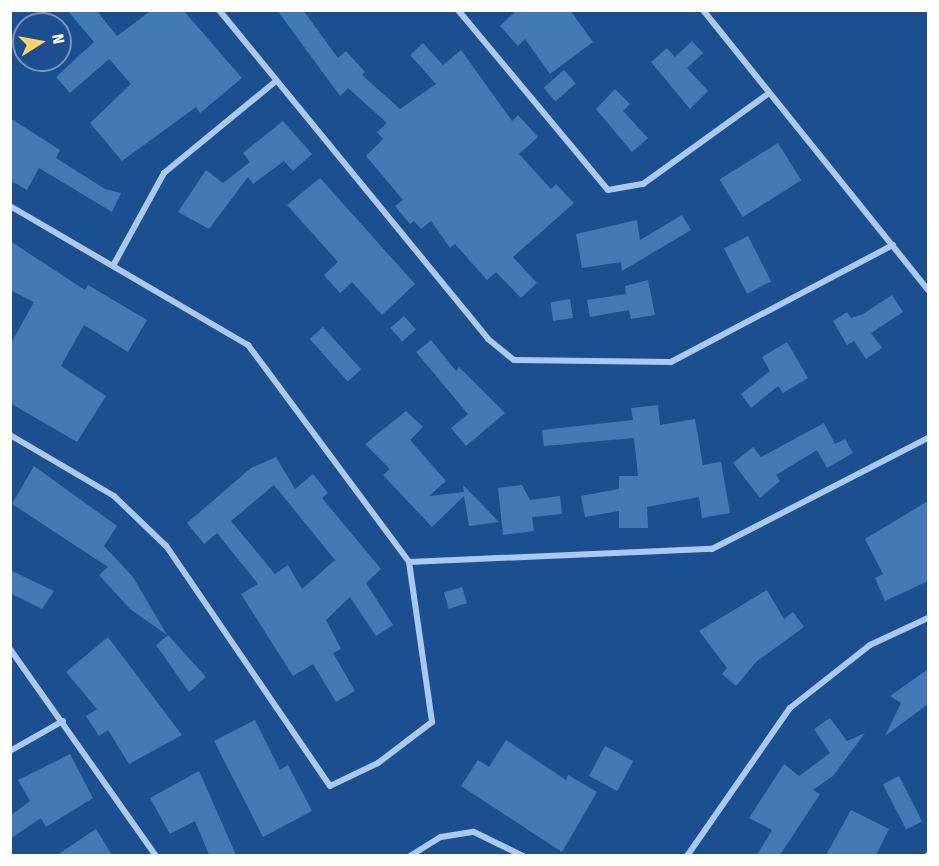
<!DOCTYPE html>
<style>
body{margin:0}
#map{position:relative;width:939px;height:866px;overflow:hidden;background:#1b4f8f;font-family:"Fira Sans Condensed",sans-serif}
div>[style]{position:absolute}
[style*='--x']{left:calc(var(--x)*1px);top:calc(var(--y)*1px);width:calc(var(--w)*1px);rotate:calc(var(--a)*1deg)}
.building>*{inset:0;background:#4478b7;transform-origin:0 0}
.minor>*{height:6px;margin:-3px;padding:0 3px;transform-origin:3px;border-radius:3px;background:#a9c9ee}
span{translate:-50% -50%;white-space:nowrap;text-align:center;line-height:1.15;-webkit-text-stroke:4.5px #1b4f8f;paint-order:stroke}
.frame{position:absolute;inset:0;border:12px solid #fff;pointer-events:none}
.north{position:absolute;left:12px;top:12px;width:60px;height:60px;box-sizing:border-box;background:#1b4f8f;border:2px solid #7695bc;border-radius:50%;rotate:79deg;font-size:16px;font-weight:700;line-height:24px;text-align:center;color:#fff}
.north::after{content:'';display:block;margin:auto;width:21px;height:27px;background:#ffd166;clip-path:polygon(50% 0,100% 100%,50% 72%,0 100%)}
</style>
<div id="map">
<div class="building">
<i style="clip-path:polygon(67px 10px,96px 10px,117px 36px,152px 10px,183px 10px,242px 78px,200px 113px,196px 107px,122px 161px,90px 123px,131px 84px,109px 59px,70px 93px,56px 77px,94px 42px)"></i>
<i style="clip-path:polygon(277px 10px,303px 10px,338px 58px,346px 51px,365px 72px,362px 75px,400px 109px,436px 84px,410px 55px,423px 43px,443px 65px,461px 50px,512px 121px,518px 115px,538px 137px,519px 154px,551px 189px,556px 184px,574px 203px,513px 257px,537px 283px,521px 298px,496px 272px,487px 280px,455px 244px,450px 248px,431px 221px,421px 229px,414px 221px,410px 224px,395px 206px,403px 200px,366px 156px,383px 139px,377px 132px,387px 123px,348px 88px,340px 96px)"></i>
<i style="clip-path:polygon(517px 10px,570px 10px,593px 42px,550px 74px,525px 39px,518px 46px,500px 26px)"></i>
<i style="clip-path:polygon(692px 41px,703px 53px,687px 68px,708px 91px,690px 109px,651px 62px,667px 48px,675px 57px)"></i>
<i style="left:564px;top:70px;width:18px;height:27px;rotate:49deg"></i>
<i style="clip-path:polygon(615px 89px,630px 104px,623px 111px,648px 138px,632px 152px,596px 109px)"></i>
<i style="clip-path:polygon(10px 118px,60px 150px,56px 158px,105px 189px,121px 193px,112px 212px,39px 168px,27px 190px,10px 180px)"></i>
<i style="clip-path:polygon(283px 121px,312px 154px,293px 171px,284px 161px,253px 184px,248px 177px,209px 229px,178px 212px,206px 170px,223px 183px,250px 162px,243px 153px)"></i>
<i style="left:778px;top:143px;width:44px;height:69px;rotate:58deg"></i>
<i style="clip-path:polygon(320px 178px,415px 284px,382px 315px,352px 282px,340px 293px,324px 275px,338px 262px,287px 205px)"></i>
<i style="clip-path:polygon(682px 215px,691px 230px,622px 271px,621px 262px,582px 268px,576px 234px,637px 220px,640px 240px)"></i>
<i style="left:748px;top:236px;width:51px;height:27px;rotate:63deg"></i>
<i style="clip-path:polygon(10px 241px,85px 290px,88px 285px,147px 320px,128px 352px,84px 325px,61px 366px,106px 396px,77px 442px,10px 403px,10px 345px,34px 302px,10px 290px)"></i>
<i style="clip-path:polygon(648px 280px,655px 315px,631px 319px,629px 310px,590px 317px,587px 300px,626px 294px,625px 286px)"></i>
<i style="clip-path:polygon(892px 295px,903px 312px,871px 333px,882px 348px,866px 359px,854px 341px,847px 345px,833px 321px,847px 312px,851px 318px,863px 314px)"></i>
<i style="left:570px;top:299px;width:19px;height:20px;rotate:81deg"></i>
<i style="left:404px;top:316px;width:18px;height:18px;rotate:49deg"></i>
<i style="left:323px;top:327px;width:57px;height:18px;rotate:48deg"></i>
<i style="clip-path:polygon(431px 340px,456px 371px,459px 367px,505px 413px,466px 446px,451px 428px,468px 414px,416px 352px)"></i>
<i style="clip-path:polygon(787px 342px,808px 378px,783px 393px,778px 386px,751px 408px,741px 394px,770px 371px,762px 357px)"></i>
<i style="clip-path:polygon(658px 405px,660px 425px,695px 419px,703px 465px,721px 462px,730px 513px,702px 518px,699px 497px,647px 507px,648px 528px,619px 528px,619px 511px,585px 517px,581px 496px,619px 489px,619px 476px,638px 476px,634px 438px,544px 446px,542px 430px,633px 420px,631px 408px)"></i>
<i style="clip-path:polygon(406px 411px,423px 427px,410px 440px,446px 481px,429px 496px,464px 492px,463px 485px,499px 522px,469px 526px,464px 496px,432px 527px,383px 475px,390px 469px,365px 444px)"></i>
<i style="clip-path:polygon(824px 423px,835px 444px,845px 439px,853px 453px,827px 468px,817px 450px,776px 475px,780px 481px,760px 498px,733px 463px,753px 447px,761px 457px)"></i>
<i style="clip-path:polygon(evenodd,276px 457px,295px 489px,313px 474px,328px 493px,322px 498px,381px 569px,366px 583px,393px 625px,376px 636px,350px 597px,326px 620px,341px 649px,333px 653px,355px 691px,336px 702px,313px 664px,293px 676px,241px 594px,258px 584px,217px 533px,204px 544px,187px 523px,251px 468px,276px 457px,274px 485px,335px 560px,302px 589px,288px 565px,275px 574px,231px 521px,274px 485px)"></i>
<i style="clip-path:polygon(34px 466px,117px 526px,104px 546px,133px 577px,167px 635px,130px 609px,99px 575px,108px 567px,12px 504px)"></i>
<i style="clip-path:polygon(522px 485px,530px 500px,560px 496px,562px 514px,532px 517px,534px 531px,503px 535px,498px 488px)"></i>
<i style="clip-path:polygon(928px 501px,928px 581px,885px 601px,875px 578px,883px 574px,865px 539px)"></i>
<i style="clip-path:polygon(10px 570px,54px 591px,42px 609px,10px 593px)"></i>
<i style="left:462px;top:587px;width:17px;height:19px;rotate:73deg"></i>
<i style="clip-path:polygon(767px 590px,784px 619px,793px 612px,804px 627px,757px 661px,736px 686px,722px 674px,727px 668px,699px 631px)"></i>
<i style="clip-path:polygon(168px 635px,206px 677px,189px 692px,156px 645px)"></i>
<i style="clip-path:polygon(108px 637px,182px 735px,129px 764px,108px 730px,99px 736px,86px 716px,97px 709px,66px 672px)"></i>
<i style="clip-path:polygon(928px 669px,928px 704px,885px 736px,901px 703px,890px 696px)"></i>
<i style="clip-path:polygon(830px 718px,847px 741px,865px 733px,833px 776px,813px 790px,820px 794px,780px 855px,757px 855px,772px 830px,749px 818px,784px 764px,799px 776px,830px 753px,814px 729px)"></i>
<i style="clip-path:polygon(255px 720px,280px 770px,288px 765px,312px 811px,263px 837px,214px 741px)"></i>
<i style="clip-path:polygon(506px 740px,566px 780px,568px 775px,597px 792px,562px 852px,461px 786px,478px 760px,489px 767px)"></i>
<i style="left:605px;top:746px;width:32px;height:34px;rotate:28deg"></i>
<i style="clip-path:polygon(70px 754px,93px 798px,46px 827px,41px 818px,10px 839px,10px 816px,30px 801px,18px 780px)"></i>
<i style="clip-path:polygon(199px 771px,236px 855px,209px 855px,195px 821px,170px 834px,150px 798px)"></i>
<i style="left:899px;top:776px;width:51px;height:18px;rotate:63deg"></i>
<i style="clip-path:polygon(851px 810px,889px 829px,876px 855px,826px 855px)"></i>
<i style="clip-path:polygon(96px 829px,112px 855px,57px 855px)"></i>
</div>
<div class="minor">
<i style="--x:219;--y:10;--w:425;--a:50.7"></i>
<i style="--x:488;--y:339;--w:33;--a:39"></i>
<i style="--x:514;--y:360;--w:157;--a:0.7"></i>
<i style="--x:671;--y:362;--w:251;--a:-27.8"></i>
<i style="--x:458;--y:10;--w:234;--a:50.2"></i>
<i style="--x:608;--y:190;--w:36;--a:-10"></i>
<i style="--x:643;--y:184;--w:155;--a:-35.8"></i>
<i style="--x:703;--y:10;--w:359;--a:51.2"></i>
<i style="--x:10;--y:206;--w:276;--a:30.3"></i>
<i style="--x:248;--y:345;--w:270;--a:53.4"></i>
<i style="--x:409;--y:562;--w:162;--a:81.8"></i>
<i style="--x:432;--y:722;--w:68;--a:142.8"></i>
<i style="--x:378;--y:763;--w:53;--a:154.4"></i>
<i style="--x:330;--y:786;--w:291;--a:-124.3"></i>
<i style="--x:166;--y:546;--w:72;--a:-136.1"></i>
<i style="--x:114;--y:496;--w:121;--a:-149.6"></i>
<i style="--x:114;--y:264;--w:104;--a:-61.2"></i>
<i style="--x:164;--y:173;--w:145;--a:-39.4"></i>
<i style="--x:409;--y:562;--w:303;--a:-2.5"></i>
<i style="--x:712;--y:549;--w:243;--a:-27.2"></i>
<i style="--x:10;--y:649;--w:253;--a:54.8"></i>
<i style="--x:10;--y:751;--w:61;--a:-29.5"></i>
<i style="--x:410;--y:856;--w:36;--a:-32"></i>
<i style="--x:441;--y:837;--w:33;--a:-9"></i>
<i style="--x:474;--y:832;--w:55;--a:26.1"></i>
<i style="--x:687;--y:856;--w:180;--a:-55.2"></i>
<i style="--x:790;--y:708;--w:102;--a:-38.2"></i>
<i style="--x:870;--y:645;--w:64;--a:-25"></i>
<i style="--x:928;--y:856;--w:1;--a:-90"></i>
</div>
<div class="frame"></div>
<div class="north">N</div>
</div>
